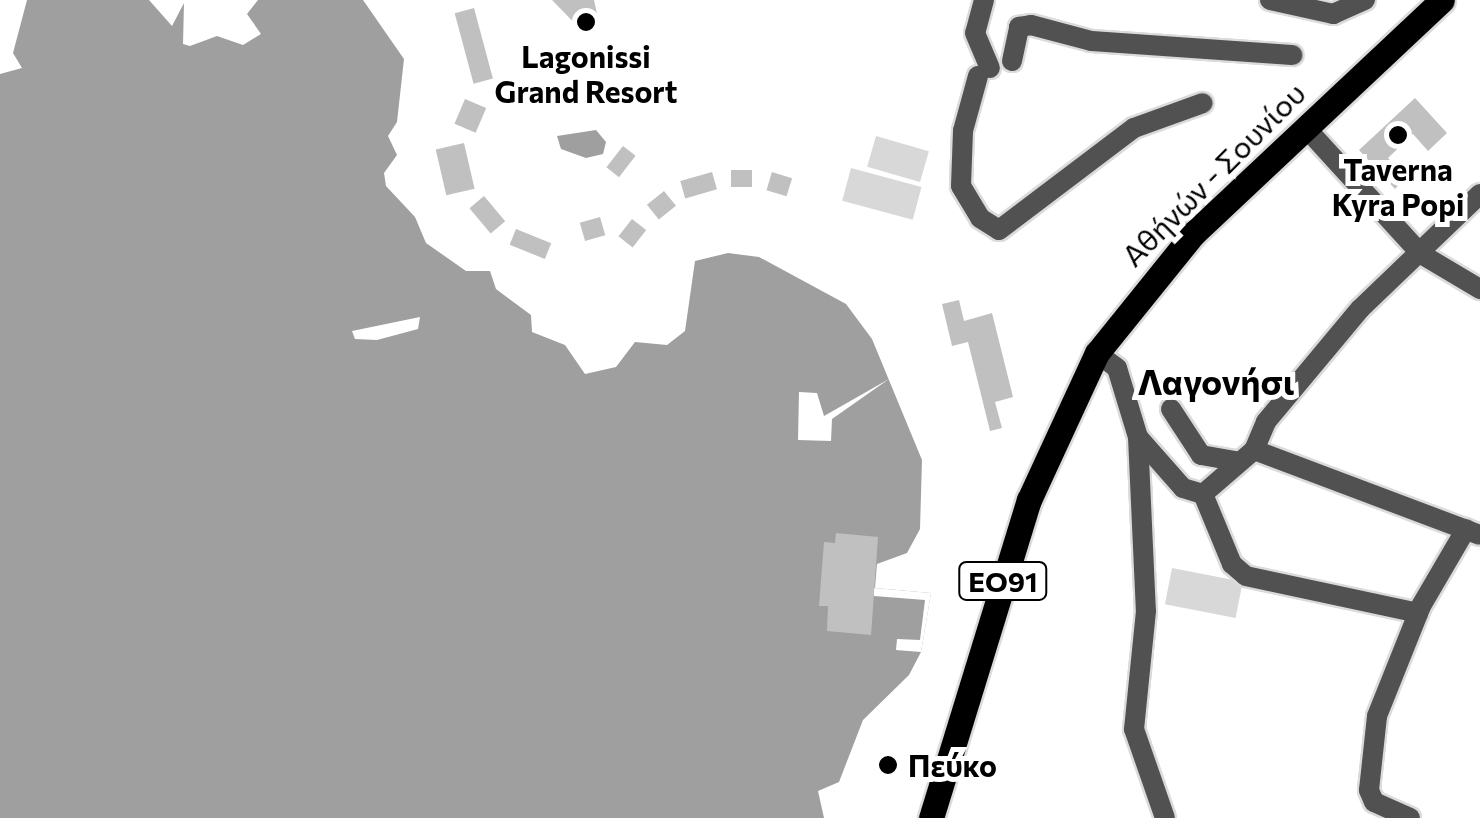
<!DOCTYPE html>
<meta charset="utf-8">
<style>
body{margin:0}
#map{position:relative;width:1480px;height:818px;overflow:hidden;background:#fff;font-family:Commissioner,sans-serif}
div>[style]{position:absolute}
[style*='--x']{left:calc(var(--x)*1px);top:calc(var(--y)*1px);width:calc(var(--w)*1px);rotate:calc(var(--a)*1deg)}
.green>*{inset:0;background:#d8d8d8;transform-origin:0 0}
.water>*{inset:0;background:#9f9f9f}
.pier>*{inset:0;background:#fff}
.building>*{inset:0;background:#c0c0c0;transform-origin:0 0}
.roads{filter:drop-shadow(2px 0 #dbdbdb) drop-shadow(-2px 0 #dbdbdb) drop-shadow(0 2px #dbdbdb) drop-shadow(0 -2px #dbdbdb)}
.minor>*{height:20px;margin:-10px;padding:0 10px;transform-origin:10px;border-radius:10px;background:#515151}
.major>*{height:25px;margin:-12.5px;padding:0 12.5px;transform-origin:12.5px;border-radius:12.5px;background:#000}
.dots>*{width:28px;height:28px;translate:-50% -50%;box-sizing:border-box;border:5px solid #fff;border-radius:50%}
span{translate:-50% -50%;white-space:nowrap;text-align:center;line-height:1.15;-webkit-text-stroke:10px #fff;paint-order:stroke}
.shield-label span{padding:2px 8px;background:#fff;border:2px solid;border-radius:8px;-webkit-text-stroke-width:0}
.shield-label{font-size:28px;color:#000;font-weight:700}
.poi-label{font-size:30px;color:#000;font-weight:700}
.left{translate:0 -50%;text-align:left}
.street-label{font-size:30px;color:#000}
.quarter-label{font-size:35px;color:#000;font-weight:700}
</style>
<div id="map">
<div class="green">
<i style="left:876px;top:136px;width:55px;height:32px;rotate:16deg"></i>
<i style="left:851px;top:168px;width:73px;height:34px;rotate:15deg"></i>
<i style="left:1172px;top:568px;width:72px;height:37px;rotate:11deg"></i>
</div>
<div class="water">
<i style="clip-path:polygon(evenodd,27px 0,149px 0,172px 26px,184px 3px,183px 44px,190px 46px,217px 36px,243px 45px,261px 34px,247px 14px,258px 0,363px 0,404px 59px,397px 122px,388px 136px,397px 155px,384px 173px,386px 186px,415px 217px,426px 243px,466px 271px,490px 271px,496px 289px,531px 315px,532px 332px,565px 345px,585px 374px,616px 367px,635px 342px,667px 345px,685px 331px,695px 261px,728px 253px,759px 257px,846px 304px,872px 339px,922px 460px,920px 529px,907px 553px,877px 564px,875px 588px,931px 593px,921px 652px,909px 675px,863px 720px,839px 782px,818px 791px,824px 818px,0 818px,0 74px,22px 68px,13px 53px,27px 0,420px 317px,418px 329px,377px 340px,355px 339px,352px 331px,420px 317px)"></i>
<i style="clip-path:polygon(596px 130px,606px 142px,603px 154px,586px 158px,561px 149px,557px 136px)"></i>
</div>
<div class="pier">
<i style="clip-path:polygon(889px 379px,832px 419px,831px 441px,798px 440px,799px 392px,817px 393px,824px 416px)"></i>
<i style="clip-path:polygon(874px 588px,931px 593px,921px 652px,896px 650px,897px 639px,920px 640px,925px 600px,874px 596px)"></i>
</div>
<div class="building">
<i style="clip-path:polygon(552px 0,594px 0,599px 23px,586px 35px)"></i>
<i style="left:474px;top:8px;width:73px;height:20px;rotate:75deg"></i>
<i style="clip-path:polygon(1415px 98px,1447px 133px,1428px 151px,1413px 134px,1388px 158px,1406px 177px,1395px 189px,1359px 150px)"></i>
<i style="left:465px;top:99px;width:23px;height:27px;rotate:23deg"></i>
<i style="left:464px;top:143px;width:47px;height:29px;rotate:77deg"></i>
<i style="left:623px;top:146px;width:16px;height:27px;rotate:38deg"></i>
<i style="left:731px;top:170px;width:21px;height:17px"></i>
<i style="left:712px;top:172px;width:18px;height:33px;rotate:74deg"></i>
<i style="left:772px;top:172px;width:21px;height:19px;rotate:17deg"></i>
<i style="left:664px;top:191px;width:19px;height:22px;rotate:51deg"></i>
<i style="left:484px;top:196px;width:33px;height:19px;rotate:50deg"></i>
<i style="left:600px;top:217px;width:19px;height:21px;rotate:74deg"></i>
<i style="left:632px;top:219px;width:18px;height:22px;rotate:38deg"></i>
<i style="left:516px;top:229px;width:38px;height:17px;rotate:22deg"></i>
<i style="clip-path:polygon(959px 300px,964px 321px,992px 313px,1013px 397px,995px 402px,1002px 428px,990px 431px,968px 342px,952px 346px,942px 304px)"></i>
<i style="clip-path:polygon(836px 533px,878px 537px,871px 635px,827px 631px,828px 606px,819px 606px,824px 542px,835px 543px)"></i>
</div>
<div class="roads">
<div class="minor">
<i style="--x:984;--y:0;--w:34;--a:105"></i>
<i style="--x:975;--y:33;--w:38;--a:67"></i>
<i style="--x:1270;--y:0;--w:65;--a:12.5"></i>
<i style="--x:1333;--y:14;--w:35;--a:-24"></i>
<i style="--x:1012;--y:61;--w:35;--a:-78"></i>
<i style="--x:1019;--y:27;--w:12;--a:-9"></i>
<i style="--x:1031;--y:25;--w:62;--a:14.9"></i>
<i style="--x:1091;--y:41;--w:202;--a:4"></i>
<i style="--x:978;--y:76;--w:57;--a:105.3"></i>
<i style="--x:963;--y:131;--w:55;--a:92.1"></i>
<i style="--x:961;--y:186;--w:37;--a:59"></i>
<i style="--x:980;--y:218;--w:22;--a:32"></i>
<i style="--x:999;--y:230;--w:169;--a:-37.1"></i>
<i style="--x:1134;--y:128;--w:73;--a:-19.9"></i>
<i style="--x:1305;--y:127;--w:172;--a:47.6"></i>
<i style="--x:1421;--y:254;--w:69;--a:30.7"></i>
<i style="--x:1480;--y:194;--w:166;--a:136.2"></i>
<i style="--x:1360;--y:309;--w:147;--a:129.8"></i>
<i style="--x:1266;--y:422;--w:30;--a:113"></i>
<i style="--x:1254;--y:450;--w:241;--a:20.6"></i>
<i style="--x:1097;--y:353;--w:25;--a:37"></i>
<i style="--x:1117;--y:368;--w:72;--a:73.1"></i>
<i style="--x:1138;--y:437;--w:68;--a:48.6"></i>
<i style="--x:1183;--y:488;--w:21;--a:17"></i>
<i style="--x:1203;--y:494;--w:67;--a:-40.8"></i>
<i style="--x:1171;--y:409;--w:55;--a:56.9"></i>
<i style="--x:1201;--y:455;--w:39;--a:10"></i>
<i style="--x:1138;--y:437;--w:174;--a:87.4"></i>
<i style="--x:1146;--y:611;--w:119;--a:95.8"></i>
<i style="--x:1134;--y:729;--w:94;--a:70.8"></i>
<i style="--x:1203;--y:494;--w:76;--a:67.5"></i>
<i style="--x:1232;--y:564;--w:18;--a:41"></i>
<i style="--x:1246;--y:576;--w:176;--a:12.1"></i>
<i style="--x:1410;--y:818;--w:39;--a:-156"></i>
<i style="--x:1374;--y:802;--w:13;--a:-113"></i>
<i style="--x:1369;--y:790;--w:74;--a:-83.8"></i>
<i style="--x:1377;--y:716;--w:118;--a:-68.2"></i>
<i style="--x:1421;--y:606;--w:89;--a:-59.7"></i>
</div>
<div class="major">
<i style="--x:931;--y:818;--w:333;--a:-72.9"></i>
<i style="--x:1029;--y:500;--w:162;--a:-65.2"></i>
<i style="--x:1097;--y:353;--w:154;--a:-51.1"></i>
<i style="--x:1194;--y:233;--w:340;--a:-43.2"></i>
</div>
</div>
<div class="dots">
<i style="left:586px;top:22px;background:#000"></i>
<i style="left:1398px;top:135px;background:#000"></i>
<i style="left:888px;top:765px;background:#000"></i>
</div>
<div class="shield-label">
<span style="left:1003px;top:581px">ΕΟ91</span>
</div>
<div class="poi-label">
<span style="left:586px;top:73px">Lagonissi<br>Grand Resort</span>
<span style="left:1398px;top:186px">Taverna<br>Kyra Popi</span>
<span class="left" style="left:908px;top:765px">Πεύκο</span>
</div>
<div class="street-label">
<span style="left:1213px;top:174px;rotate:-45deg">Αθήνών - Σουνίου</span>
</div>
<div class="quarter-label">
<span style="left:1216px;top:381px">Λαγονήσι</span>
</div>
</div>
